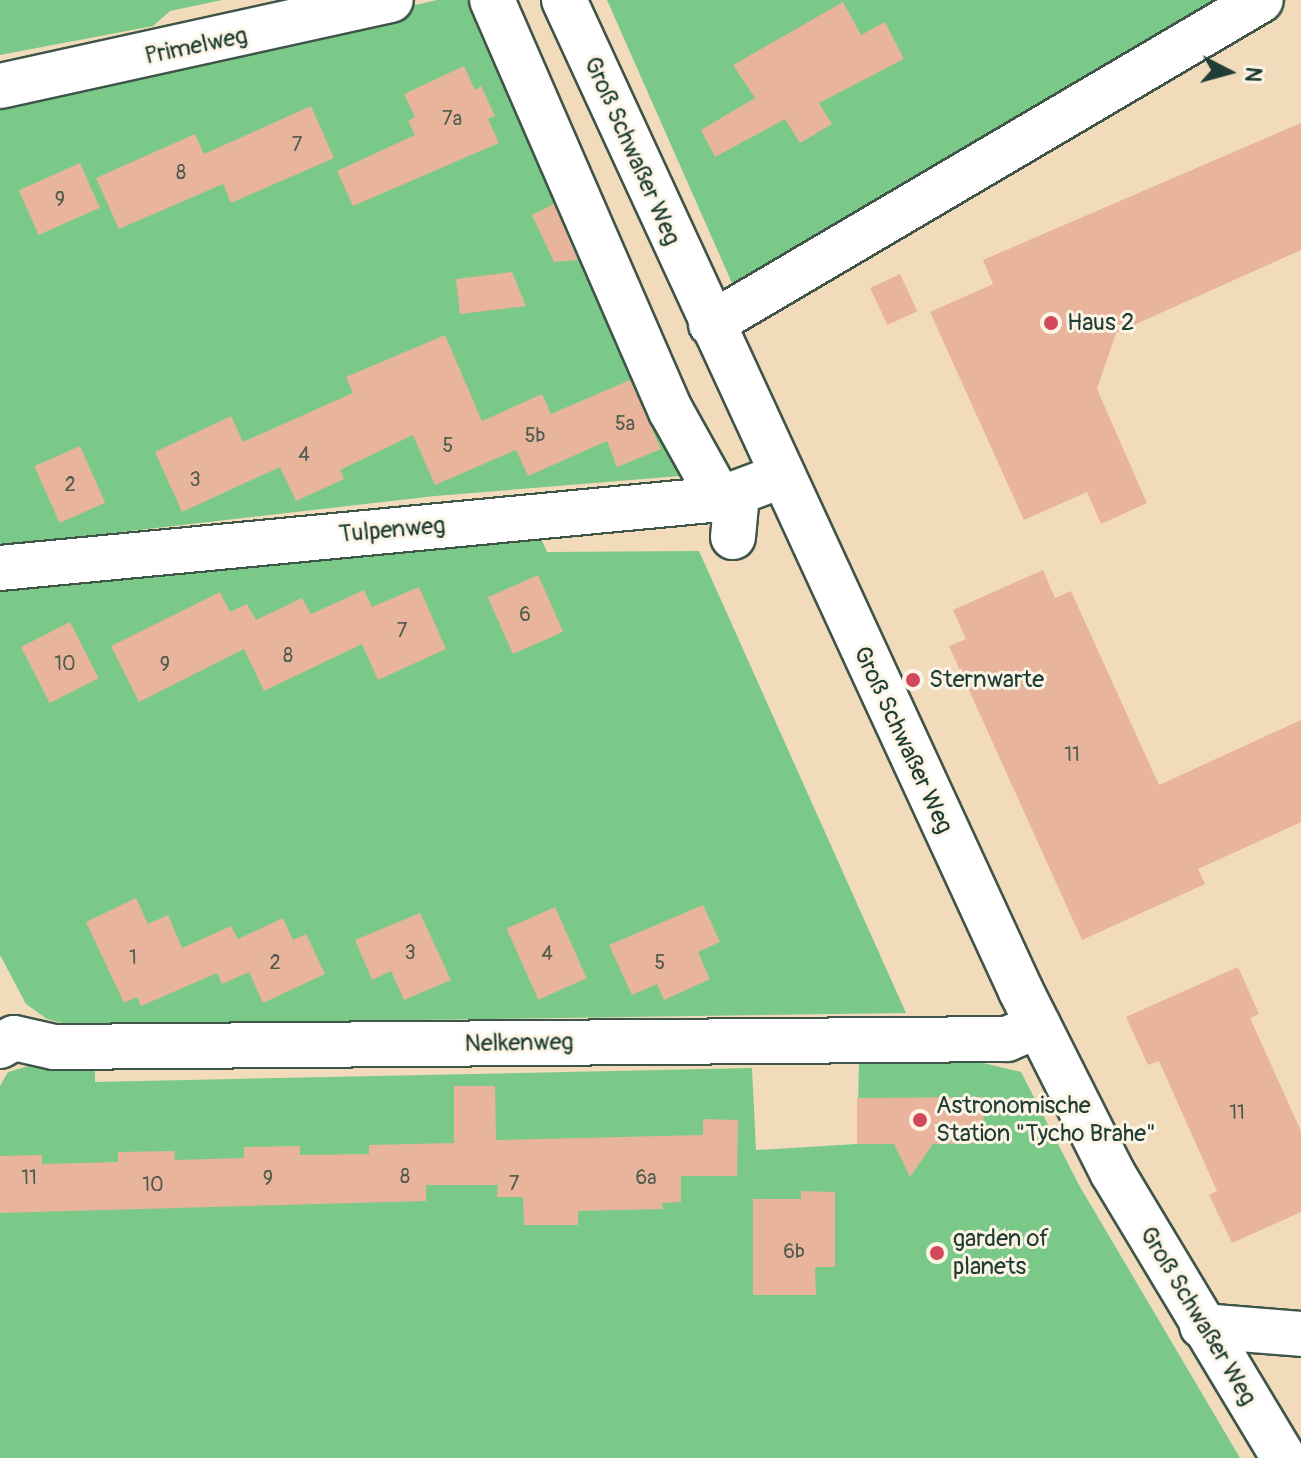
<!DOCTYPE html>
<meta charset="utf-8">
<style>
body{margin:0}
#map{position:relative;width:1301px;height:1458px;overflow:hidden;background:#f1dbbb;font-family:Pangolin,sans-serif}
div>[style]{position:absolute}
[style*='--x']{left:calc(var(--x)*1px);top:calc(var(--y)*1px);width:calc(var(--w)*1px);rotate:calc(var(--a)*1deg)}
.green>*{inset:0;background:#7ac989}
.building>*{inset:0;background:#e8b49c;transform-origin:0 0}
.roads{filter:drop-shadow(2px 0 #3e5548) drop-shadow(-2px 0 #3e5548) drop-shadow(0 2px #3e5548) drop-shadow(0 -2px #3e5548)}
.minor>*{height:44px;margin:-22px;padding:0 22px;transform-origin:22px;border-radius:22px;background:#fff}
.dots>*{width:22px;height:22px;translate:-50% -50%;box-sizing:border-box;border:4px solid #fcf5e5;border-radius:50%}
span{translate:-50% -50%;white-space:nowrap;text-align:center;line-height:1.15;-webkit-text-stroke:6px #fcf5e5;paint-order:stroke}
.number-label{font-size:20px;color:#515b4e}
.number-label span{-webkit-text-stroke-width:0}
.street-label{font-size:24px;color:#1f3d34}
.poi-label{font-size:24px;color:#1f3d34}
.left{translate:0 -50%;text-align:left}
.north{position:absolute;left:1189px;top:32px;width:80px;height:80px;-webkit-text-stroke:6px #fcf5e5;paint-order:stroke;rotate:96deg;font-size:22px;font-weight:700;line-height:32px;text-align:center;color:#1f3d34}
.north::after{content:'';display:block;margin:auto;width:28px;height:36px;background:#1f3d34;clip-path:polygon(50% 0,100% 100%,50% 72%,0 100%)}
</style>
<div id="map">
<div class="green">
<i style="clip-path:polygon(0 0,222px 0,170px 11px,153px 26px,0 55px)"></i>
<i style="clip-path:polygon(437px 0,468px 0,588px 259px,680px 476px,435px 496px,0 546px,0 100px)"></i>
<i style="clip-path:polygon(607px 0,1287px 0,762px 313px,743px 308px)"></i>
<i style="clip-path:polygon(541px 538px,547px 552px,699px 551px,906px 1013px,69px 1025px,47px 1019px,26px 1004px,0 955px,0 590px)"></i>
<i style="clip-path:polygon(42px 1062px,95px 1063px,95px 1082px,752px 1068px,756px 1150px,857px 1144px,859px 1063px,983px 1063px,1021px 1072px,1079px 1185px,1240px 1458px,0 1458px,0 1086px,8px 1072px)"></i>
</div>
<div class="building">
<i style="clip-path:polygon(843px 2px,861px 35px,885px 22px,904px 59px,819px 103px,832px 124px,800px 143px,785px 119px,715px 157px,701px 130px,755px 98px,733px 65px)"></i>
<i style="clip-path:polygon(464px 66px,475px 90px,481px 86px,495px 116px,488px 119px,499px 143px,353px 206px,337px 171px,415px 135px,408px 121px,415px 117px,404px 94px)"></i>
<i style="clip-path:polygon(311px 106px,334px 158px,231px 203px,223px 184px,119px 229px,96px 178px,195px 134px,204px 154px)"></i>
<i style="clip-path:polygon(1301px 123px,1301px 250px,1116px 333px,1097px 389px,1147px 503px,1101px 524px,1087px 492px,1024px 520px,930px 312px,993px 284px,983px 260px)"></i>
<i style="left:80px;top:163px;width:49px;height:67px;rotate:66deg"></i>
<i style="clip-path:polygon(554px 204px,578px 260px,554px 262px,532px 215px)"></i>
<i style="clip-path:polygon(512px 272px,526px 306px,460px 314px,456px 279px)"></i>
<i style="left:900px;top:274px;width:41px;height:33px;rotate:65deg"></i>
<i style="clip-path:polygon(445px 335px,482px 421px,542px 394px,551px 414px,630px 380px,661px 449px,617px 467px,607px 441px,528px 476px,516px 450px,435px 485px,413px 435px,340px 470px,344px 479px,296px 501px,280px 467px,182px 512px,155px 452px,231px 416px,243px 442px,353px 393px,346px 377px)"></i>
<i style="left:80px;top:446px;width:62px;height:50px;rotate:66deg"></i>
<i style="clip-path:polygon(1043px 570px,1055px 598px,1071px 591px,1159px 785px,1301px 720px,1301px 822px,1198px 869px,1205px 884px,1082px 940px,949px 646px,966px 639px,953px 610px)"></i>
<i style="left:538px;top:575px;width:62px;height:55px;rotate:66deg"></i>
<i style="clip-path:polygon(419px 587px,446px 649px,378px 680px,362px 644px,264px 691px,244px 649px,139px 702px,111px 646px,220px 592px,230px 612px,247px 604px,256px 620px,302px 598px,311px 614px,364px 590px,372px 607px)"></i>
<i style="left:70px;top:622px;width:63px;height:55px;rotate:63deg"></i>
<i style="clip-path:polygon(136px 898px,148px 924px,168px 915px,182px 948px,231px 926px,238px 939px,283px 918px,293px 940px,306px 934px,325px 974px,263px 1003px,249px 972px,222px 984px,217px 973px,141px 1006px,137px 997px,124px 1003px,86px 922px)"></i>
<i style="clip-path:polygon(703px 905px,720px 942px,698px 952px,710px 979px,664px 1000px,657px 984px,632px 995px,609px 945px)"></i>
<i style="left:555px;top:907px;width:78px;height:53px;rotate:66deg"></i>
<i style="clip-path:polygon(420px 913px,451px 980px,404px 1000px,391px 971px,372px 980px,355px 940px)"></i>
<i style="clip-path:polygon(1238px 967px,1259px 1014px,1250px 1018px,1301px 1131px,1301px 1212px,1232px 1243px,1209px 1195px,1217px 1191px,1159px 1061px,1148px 1065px,1126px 1017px)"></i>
<i style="clip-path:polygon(454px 1086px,495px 1086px,496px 1140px,703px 1135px,703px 1119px,738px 1120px,737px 1176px,681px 1176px,681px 1202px,662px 1203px,663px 1209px,578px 1211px,578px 1225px,524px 1225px,523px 1197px,497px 1197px,498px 1185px,426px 1185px,426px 1201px,0 1213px,0 1156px,42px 1155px,42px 1164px,118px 1162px,118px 1152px,174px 1151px,175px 1160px,244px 1158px,244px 1147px,300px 1146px,300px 1155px,369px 1154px,369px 1145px,454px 1143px)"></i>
<i style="clip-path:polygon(983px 1097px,984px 1143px,933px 1144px,910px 1177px,894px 1144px,857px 1144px,857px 1098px)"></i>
<i style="clip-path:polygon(801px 1191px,835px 1192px,835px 1267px,815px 1267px,816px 1295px,753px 1295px,753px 1199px,801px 1199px)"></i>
</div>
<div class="roads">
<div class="minor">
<i style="--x:492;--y:0;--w:448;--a:66.5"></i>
<i style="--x:671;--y:411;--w:101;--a:60.9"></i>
<i style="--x:564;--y:0;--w:1091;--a:65.24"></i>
<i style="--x:1021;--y:991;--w:203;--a:63.3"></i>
<i style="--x:1112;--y:1172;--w:334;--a:59"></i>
<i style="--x:0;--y:86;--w:400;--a:-12.4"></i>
<i style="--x:711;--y:324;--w:638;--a:-30.5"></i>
<i style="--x:733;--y:537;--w:43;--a:-84.7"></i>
<i style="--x:0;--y:568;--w:723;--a:-5.47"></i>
<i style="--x:720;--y:499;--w:65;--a:-20.7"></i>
<i style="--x:0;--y:1046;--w:16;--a:-30"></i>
<i style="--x:14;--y:1038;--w:41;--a:12.7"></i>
<i style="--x:54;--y:1047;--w:953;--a:-0.48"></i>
<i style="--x:1007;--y:1039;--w:34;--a:-23"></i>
<i style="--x:1202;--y:1326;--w:99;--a:4.6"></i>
</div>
</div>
<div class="dots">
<i style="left:1051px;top:323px;background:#d1495b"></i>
<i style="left:913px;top:680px;background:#d1495b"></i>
<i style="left:920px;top:1120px;background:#d1495b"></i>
<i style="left:937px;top:1253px;background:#d1495b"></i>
</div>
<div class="number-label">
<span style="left:452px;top:118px">7a</span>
<span style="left:297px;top:144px">7</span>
<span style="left:181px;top:172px">8</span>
<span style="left:60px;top:199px">9</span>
<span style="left:625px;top:423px">5a</span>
<span style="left:535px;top:435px">5b</span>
<span style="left:448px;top:445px">5</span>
<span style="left:304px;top:454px">4</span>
<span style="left:195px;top:479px">3</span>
<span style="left:70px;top:484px">2</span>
<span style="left:525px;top:614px">6</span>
<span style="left:402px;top:630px">7</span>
<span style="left:288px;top:655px">8</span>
<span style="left:65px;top:663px">10</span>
<span style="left:165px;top:664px">9</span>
<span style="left:1072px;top:754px">11</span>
<span style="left:410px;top:952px">3</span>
<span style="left:547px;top:953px">4</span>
<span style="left:133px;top:957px">1</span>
<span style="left:275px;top:962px">2</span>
<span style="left:660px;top:962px">5</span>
<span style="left:1237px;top:1112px">11</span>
<span style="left:405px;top:1176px">8</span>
<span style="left:29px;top:1177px">11</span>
<span style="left:646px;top:1177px">6a</span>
<span style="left:268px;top:1178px">9</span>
<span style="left:514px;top:1183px">7</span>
<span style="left:153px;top:1184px">10</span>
<span style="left:794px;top:1251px">6b</span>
</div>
<div class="street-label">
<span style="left:196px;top:46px;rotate:-12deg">Primelweg</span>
<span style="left:632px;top:151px;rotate:66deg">Groß Schwaßer Weg</span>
<span style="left:392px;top:530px;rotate:-5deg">Tulpenweg</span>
<span style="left:903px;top:740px;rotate:65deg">Groß Schwaßer Weg</span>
<span style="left:519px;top:1043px;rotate:-1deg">Nelkenweg</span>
<span style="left:1198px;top:1316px;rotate:59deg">Groß Schwaßer Weg</span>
</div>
<div class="poi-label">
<span class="left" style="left:1067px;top:323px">Haus 2</span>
<span class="left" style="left:929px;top:680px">Sternwarte</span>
<span class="left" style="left:936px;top:1120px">Astronomische<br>Station "Tycho Brahe"</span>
<span class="left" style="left:953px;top:1253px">garden of<br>planets</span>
</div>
<div class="north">N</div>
</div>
